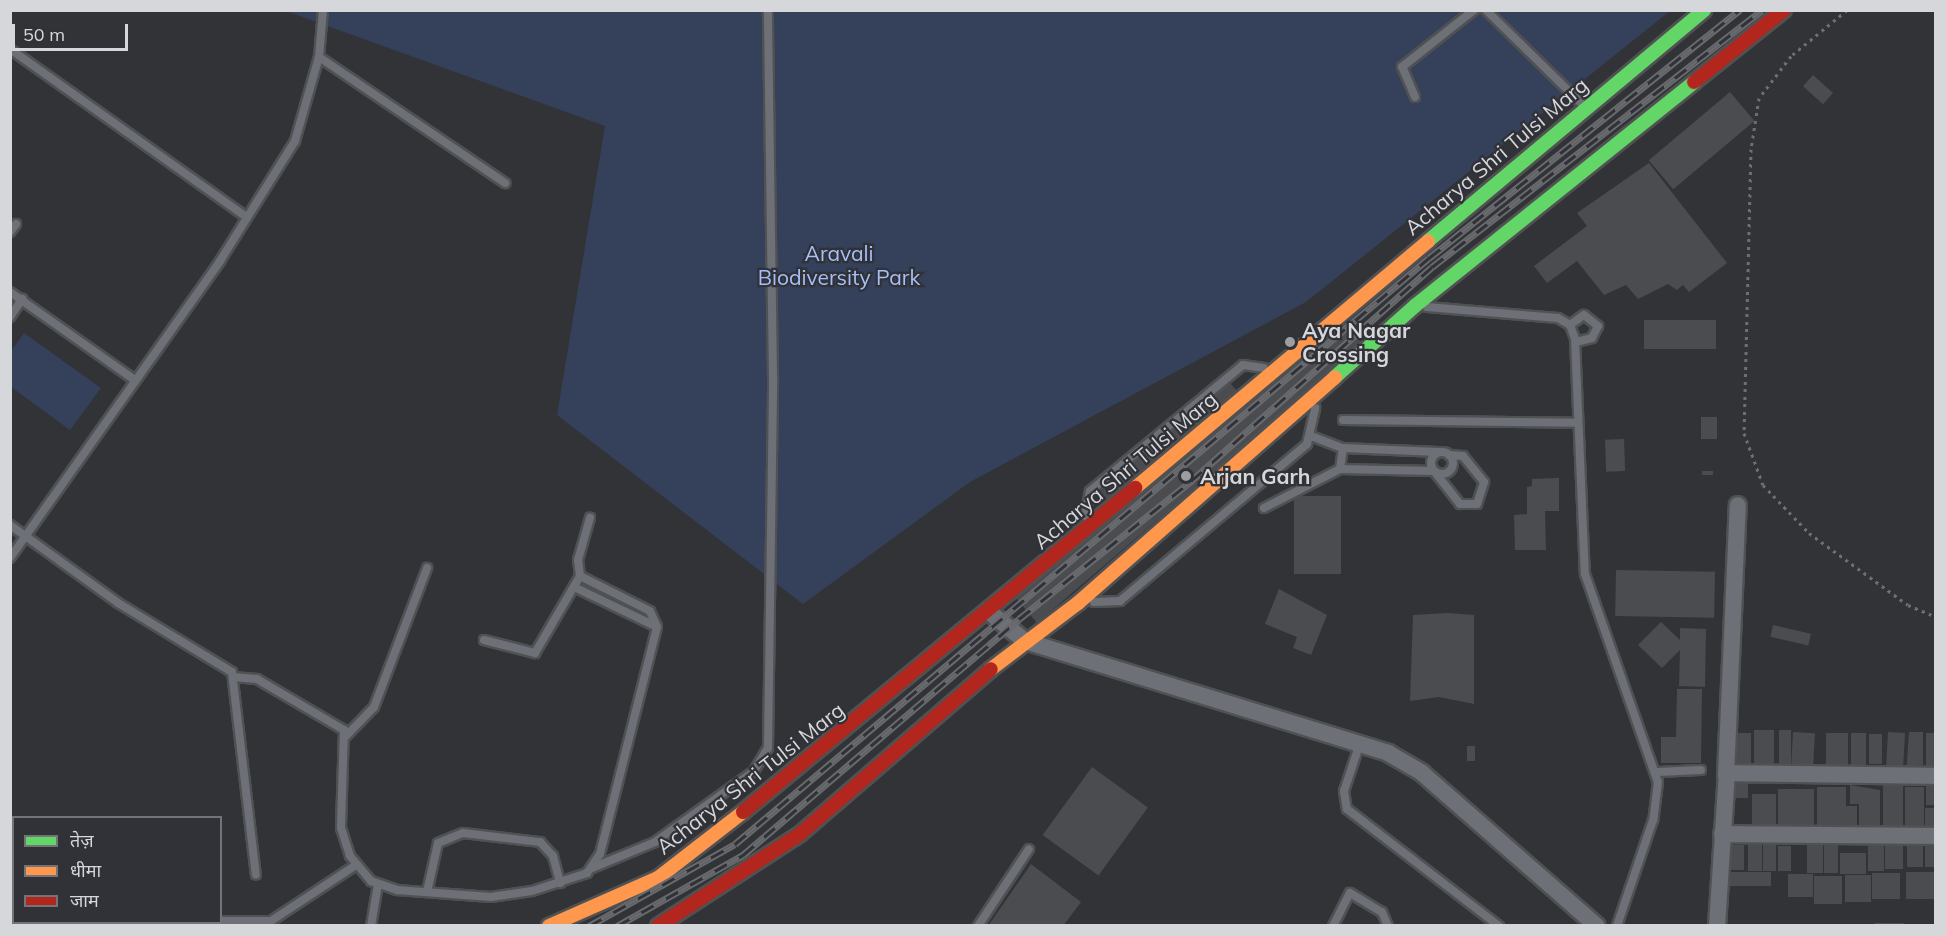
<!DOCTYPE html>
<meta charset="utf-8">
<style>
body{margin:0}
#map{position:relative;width:1946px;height:936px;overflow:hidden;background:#313336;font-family:Mulish,"Noto Sans Devanagari",sans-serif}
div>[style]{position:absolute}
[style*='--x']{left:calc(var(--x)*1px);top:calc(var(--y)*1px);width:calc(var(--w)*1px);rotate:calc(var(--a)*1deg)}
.green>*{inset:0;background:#35405a}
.building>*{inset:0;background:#4b4c4f;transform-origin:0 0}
.path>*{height:3px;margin-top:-1.5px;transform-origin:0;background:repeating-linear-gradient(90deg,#6d6f73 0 3px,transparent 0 7.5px)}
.roads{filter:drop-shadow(2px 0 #505153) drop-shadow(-2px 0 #505153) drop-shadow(0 2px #505153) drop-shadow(0 -2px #505153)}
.lane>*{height:8px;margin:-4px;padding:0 4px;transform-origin:4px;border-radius:4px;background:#6d7076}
.lane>.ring{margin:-4px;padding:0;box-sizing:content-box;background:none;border:8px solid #6d7076;border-radius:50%}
.street>*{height:16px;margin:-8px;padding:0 8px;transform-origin:8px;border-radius:8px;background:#6d7076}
.fast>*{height:14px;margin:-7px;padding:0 7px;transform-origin:7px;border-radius:7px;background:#63d668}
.slow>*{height:14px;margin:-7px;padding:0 7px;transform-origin:7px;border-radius:7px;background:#ff974d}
.jam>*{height:14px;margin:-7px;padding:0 7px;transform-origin:7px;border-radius:7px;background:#b3261e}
.rail>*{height:7px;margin-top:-3.5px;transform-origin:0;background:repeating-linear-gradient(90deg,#303237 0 14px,#686a6e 0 28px);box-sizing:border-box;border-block:2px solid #686a6e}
.dots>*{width:16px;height:16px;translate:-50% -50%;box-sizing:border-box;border:3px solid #303237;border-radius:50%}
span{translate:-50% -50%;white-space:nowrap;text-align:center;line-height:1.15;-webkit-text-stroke:4.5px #303237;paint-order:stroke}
.street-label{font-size:21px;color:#d6d7da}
.park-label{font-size:21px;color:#a6bef9}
.poi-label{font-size:21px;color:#d6d7da;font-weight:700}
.left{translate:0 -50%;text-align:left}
.frame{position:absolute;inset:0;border:12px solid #d6d7da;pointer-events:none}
.legend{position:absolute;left:12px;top:816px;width:210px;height:108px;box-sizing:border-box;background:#303237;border:2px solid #727478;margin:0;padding:8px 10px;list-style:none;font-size:18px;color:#d6d7da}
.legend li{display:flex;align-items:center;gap:12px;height:30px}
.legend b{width:30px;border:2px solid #727478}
.scale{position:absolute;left:12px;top:24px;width:116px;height:27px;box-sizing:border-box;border:3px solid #d6d7da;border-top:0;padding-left:8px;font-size:18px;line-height:21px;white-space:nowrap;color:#d6d7da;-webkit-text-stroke:4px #303237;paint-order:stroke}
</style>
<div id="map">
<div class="green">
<i style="clip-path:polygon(286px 11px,1670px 11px,1306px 302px,970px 482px,803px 604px,557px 415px,605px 126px)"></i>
<i style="clip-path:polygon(24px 333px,101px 388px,70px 430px,11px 387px,11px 351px)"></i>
</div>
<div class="building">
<i style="left:1813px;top:75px;width:27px;height:15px;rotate:42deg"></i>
<i style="left:1730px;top:92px;width:38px;height:106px;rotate:50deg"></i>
<i style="clip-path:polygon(1649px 163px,1727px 263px,1689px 292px,1683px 285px,1677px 290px,1668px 284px,1638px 299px,1626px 285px,1604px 295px,1577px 261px,1547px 283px,1534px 266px,1587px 226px,1577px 213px)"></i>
<i style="clip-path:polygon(1337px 313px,1363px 344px,1037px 623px,1011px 592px,1112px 507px,1100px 492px,1230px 383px,1240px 394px)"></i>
<i style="left:1644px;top:320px;width:72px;height:29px"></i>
<i style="left:1701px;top:417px;width:16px;height:22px"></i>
<i style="left:1624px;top:439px;width:32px;height:19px;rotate:88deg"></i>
<i style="left:1702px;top:471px;width:11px;height:4px"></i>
<i style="clip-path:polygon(1559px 478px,1559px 511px,1545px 511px,1546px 550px,1515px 550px,1514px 515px,1527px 514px,1527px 487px,1532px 486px,1532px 479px)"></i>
<i style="left:1294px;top:496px;width:47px;height:78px"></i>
<i style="left:1616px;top:570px;width:99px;height:46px;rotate:1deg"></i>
<i style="clip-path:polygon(1279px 589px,1327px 615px,1311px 655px,1293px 648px,1297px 637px,1265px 624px)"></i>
<i style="clip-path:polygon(1448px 613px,1474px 615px,1474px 704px,1439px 697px,1410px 701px,1413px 615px)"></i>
<i style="clip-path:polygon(1661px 622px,1680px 640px,1680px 628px,1706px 629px,1705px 687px,1679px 686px,1680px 650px,1662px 668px,1638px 645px)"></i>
<i style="left:1773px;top:625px;width:39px;height:12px;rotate:13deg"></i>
<i style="clip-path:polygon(1677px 689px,1702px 689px,1701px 763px,1661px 763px,1661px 737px,1676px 737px)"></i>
<i style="left:1754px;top:730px;width:20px;height:39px"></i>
<i style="left:1779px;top:730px;width:12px;height:40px"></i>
<i style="left:1793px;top:732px;width:22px;height:39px;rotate:3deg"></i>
<i style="left:1888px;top:732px;width:17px;height:33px;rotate:3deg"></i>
<i style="clip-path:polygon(1909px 732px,1923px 732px,1923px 765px,1914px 765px,1914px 775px,1906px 775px)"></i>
<i style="left:1730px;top:733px;width:21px;height:37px"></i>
<i style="left:1826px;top:733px;width:22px;height:33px"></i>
<i style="left:1851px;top:733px;width:15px;height:34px"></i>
<i style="left:1926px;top:733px;width:10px;height:40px"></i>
<i style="left:1869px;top:734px;width:13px;height:30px"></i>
<i style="left:1467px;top:746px;width:8px;height:15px"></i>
<i style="left:1092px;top:767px;width:69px;height:84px;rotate:36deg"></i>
<i style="left:1733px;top:782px;width:15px;height:16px"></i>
<i style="left:1926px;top:782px;width:10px;height:23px"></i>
<i style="clip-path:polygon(1850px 785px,1880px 790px,1880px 832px,1859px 832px,1859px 804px,1850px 804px)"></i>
<i style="left:1883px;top:785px;width:20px;height:44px"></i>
<i style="clip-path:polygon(1817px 787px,1846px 787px,1846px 806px,1857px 806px,1857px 829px,1817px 829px)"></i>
<i style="left:1905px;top:787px;width:19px;height:42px"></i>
<i style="left:1778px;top:789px;width:36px;height:36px"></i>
<i style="left:1752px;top:794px;width:24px;height:35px"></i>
<i style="left:1925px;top:808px;width:11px;height:23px"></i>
<i style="left:1868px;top:839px;width:16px;height:32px"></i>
<i style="left:1885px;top:839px;width:18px;height:30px"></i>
<i style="left:1807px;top:840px;width:16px;height:33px"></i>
<i style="left:1824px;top:840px;width:14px;height:33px"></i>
<i style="left:1907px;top:840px;width:16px;height:27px"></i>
<i style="left:1925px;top:840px;width:11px;height:27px"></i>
<i style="left:1763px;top:842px;width:13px;height:29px"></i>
<i style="left:1748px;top:843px;width:14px;height:28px"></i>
<i style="left:1729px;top:845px;width:15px;height:25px"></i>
<i style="left:1778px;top:846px;width:13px;height:25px"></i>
<i style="left:1840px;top:853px;width:26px;height:21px"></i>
<i style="clip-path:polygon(1031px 864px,1081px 902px,1063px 926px,988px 926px)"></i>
<i style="left:1728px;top:872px;width:43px;height:14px"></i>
<i style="left:1906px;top:872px;width:30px;height:27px"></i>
<i style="left:1872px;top:873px;width:28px;height:26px"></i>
<i style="left:1788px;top:874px;width:25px;height:23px"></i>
<i style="left:1845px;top:875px;width:26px;height:27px"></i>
<i style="left:1814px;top:876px;width:28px;height:28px"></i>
<i style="left:1874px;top:923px;width:30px;height:3px"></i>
</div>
<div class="path">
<i style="--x:1847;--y:10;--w:72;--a:140.6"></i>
<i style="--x:1791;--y:56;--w:53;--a:127.3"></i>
<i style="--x:1759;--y:98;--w:52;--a:98.9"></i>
<i style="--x:1751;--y:149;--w:284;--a:91.4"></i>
<i style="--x:1744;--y:433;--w:55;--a:69.9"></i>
<i style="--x:1763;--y:485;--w:66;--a:46.2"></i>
<i style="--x:1809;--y:533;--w:122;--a:36"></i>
<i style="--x:1908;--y:605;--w:30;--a:23"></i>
</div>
<div class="roads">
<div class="lane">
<i style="--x:1486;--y:10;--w:134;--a:44.4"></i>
<i style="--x:10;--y:49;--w:290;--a:35.4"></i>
<i style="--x:319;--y:57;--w:225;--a:34.1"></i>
<i style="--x:1415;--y:97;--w:33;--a:-113"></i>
<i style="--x:1402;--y:67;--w:92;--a:-38.4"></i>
<i style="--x:10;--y:232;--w:10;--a:-53"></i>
<i style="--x:10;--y:292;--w:149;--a:35.2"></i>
<i style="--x:1427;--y:307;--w:131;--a:4.8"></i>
<i style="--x:1558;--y:318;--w:14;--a:30"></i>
<i style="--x:1570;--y:325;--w:15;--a:70"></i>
<i style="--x:1575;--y:339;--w:235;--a:87.6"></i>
<i style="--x:1585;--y:574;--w:220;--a:70.7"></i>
<i style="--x:1658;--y:782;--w:38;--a:97"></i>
<i style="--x:1653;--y:820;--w:112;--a:108.8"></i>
<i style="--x:10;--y:317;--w:22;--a:-56"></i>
<i style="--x:1570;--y:325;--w:17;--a:-36"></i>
<i style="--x:1584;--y:315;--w:18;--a:38"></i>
<i style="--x:1598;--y:326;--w:13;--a:117"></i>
<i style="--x:1592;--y:338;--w:16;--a:166"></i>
<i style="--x:1343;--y:420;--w:234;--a:0.7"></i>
<i style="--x:1311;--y:436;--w:34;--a:21"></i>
<i style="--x:1343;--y:448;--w:95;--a:2.4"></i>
<i class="ring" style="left:1431px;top:452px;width:14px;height:14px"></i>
<i style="--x:1340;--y:469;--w:94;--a:1.2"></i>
<i style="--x:1434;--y:471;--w:42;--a:51.8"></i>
<i style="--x:1460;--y:504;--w:17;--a:0"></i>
<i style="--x:1477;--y:504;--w:23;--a:-72"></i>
<i style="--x:1484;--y:482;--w:33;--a:-129"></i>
<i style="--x:1463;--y:456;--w:14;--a:-176"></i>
<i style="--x:1264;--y:508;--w:85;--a:-27.2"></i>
<i style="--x:1340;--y:469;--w:21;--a:-82"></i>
<i style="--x:1085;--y:516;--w:25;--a:-79"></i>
<i style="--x:1090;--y:491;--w:198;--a:-39.5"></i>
<i style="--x:1243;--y:365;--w:21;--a:8"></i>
<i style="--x:10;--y:525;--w:133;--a:35.8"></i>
<i style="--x:118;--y:603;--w:133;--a:31.2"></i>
<i style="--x:232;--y:672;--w:204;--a:83.3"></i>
<i style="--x:10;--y:558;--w:364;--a:-54.7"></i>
<i style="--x:220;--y:261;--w:142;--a:-58"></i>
<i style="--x:295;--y:141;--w:87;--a:-74.1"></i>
<i style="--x:319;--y:57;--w:47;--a:-85.1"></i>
<i style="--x:574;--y:587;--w:92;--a:25.7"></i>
<i style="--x:1094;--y:602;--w:26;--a:-2"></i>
<i style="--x:1120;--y:601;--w:244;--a:-40"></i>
<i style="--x:1307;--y:444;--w:37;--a:-77"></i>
<i style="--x:484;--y:640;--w:53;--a:14.3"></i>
<i style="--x:535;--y:653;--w:89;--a:-59.7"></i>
<i style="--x:233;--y:677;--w:24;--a:5"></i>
<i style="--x:257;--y:679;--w:101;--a:30.4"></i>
<i style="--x:344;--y:730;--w:98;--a:91.8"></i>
<i style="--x:341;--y:828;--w:29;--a:72"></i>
<i style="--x:350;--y:856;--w:33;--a:50"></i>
<i style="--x:371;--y:881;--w:28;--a:19"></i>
<i style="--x:397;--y:890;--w:94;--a:4.3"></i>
<i style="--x:491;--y:897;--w:41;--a:-8.3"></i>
<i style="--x:532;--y:891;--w:58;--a:-18.1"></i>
<i style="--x:587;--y:873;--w:23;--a:-56"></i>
<i style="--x:600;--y:854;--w:234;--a:-75.9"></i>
<i style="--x:657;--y:627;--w:17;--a:-114"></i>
<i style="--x:650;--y:611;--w:78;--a:-153.4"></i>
<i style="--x:580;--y:576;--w:16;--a:-97"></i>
<i style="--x:578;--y:560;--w:44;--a:-74.1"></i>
<i style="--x:346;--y:736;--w:40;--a:-46"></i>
<i style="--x:374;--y:707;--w:149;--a:-69.1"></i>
<i style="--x:1360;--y:743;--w:51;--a:108.4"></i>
<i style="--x:1344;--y:791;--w:18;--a:81"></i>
<i style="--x:1347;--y:809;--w:192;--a:37.6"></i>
<i style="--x:1657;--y:772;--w:44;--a:-2.6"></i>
<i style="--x:10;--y:823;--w:4;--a:27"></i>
<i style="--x:592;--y:868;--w:68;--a:-22.4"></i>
<i style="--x:655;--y:842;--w:122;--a:-35.6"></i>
<i style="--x:754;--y:771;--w:27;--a:-59"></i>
<i style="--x:768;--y:748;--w:370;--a:-89.2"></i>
<i style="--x:773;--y:378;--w:368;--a:-90.8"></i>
<i style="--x:427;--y:892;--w:50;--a:-77.3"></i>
<i style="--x:438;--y:843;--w:27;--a:-22"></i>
<i style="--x:463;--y:833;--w:78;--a:6.7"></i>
<i style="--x:540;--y:842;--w:19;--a:47"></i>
<i style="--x:553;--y:856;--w:28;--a:75"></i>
<i style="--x:220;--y:921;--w:51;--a:0"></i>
<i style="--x:271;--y:921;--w:102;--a:-33.4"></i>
<i style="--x:371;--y:926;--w:43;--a:-80.5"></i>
<i style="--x:978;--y:926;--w:92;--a:-56.5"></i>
<i style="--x:1333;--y:926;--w:37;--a:-63"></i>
<i style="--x:1350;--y:893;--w:37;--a:31"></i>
<i style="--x:1382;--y:912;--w:15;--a:67"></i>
</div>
<div class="street">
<i style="--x:988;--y:611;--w:48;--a:39"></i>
<i style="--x:1025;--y:641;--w:380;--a:17.1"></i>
<i style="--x:1388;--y:753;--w:39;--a:30"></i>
<i style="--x:1422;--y:773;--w:232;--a:41.2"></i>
<i style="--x:1726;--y:775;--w:270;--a:-87.5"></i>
<i style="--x:1722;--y:834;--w:214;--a:0.5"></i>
<i style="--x:1717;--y:926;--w:153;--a:-86.3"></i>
<i style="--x:1727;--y:773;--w:209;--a:0.8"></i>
</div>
<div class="fast">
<i style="--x:1428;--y:241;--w:360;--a:-39.9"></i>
<i style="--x:1335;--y:377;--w:108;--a:-41.6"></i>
<i style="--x:1416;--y:305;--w:356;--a:-38.7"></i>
<i style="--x:72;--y:922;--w:11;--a:22"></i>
</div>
<div class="slow">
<i style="--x:1135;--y:488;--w:383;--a:-40.1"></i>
<i style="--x:991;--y:669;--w:109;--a:-37.2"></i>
<i style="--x:1078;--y:603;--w:342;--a:-41.3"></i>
<i style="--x:549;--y:926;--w:119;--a:-23.8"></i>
<i style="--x:658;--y:878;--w:108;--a:-37.8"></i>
</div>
<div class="jam">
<i style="--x:1694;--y:82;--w:115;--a:-38.7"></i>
<i style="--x:743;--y:812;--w:509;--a:-39.57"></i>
<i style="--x:10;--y:887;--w:4;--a:27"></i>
<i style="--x:10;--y:924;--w:4;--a:34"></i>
<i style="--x:658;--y:926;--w:169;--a:-32.9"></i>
<i style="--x:800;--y:834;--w:252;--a:-40.8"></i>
</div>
</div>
<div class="rail">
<i style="--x:10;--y:897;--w:4;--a:27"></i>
<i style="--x:10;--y:913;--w:4;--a:14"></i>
<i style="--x:31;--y:922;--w:8;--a:30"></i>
<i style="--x:63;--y:922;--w:8;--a:30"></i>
<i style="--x:589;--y:926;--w:167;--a:-29.3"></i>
<i style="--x:735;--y:844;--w:908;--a:-40.18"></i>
<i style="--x:1429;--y:258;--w:398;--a:-38.6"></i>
<i style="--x:617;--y:926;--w:145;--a:-29.4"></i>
<i style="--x:743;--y:855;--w:363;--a:-40.5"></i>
<i style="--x:1019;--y:619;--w:221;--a:-38.7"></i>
<i style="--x:1191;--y:481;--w:322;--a:-41.6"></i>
<i style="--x:1432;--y:267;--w:418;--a:-37.9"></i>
</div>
<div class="dots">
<i style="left:1290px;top:342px;background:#9c9ea1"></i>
<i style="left:1186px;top:476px;background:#9c9ea1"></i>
</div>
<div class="street-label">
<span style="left:1496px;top:156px;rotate:-40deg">Acharya Shri Tulsi Marg</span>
<span style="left:1125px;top:470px;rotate:-40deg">Acharya Shri Tulsi Marg</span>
<span style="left:750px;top:778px;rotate:-38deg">Acharya Shri Tulsi Marg</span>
</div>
<div class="park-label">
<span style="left:839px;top:265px">Aravali<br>Biodiversity Park</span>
</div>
<div class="poi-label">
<span class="left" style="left:1302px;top:342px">Aya Nagar<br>Crossing</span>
<span class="left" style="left:1200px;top:476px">Arjan Garh</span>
</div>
<div class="frame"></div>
<ul class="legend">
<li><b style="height:8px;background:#63d668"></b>तेज़</li>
<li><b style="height:8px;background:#ff974d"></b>धीमा</li>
<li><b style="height:8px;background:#b3261e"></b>जाम</li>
</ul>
<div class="scale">50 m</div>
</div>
